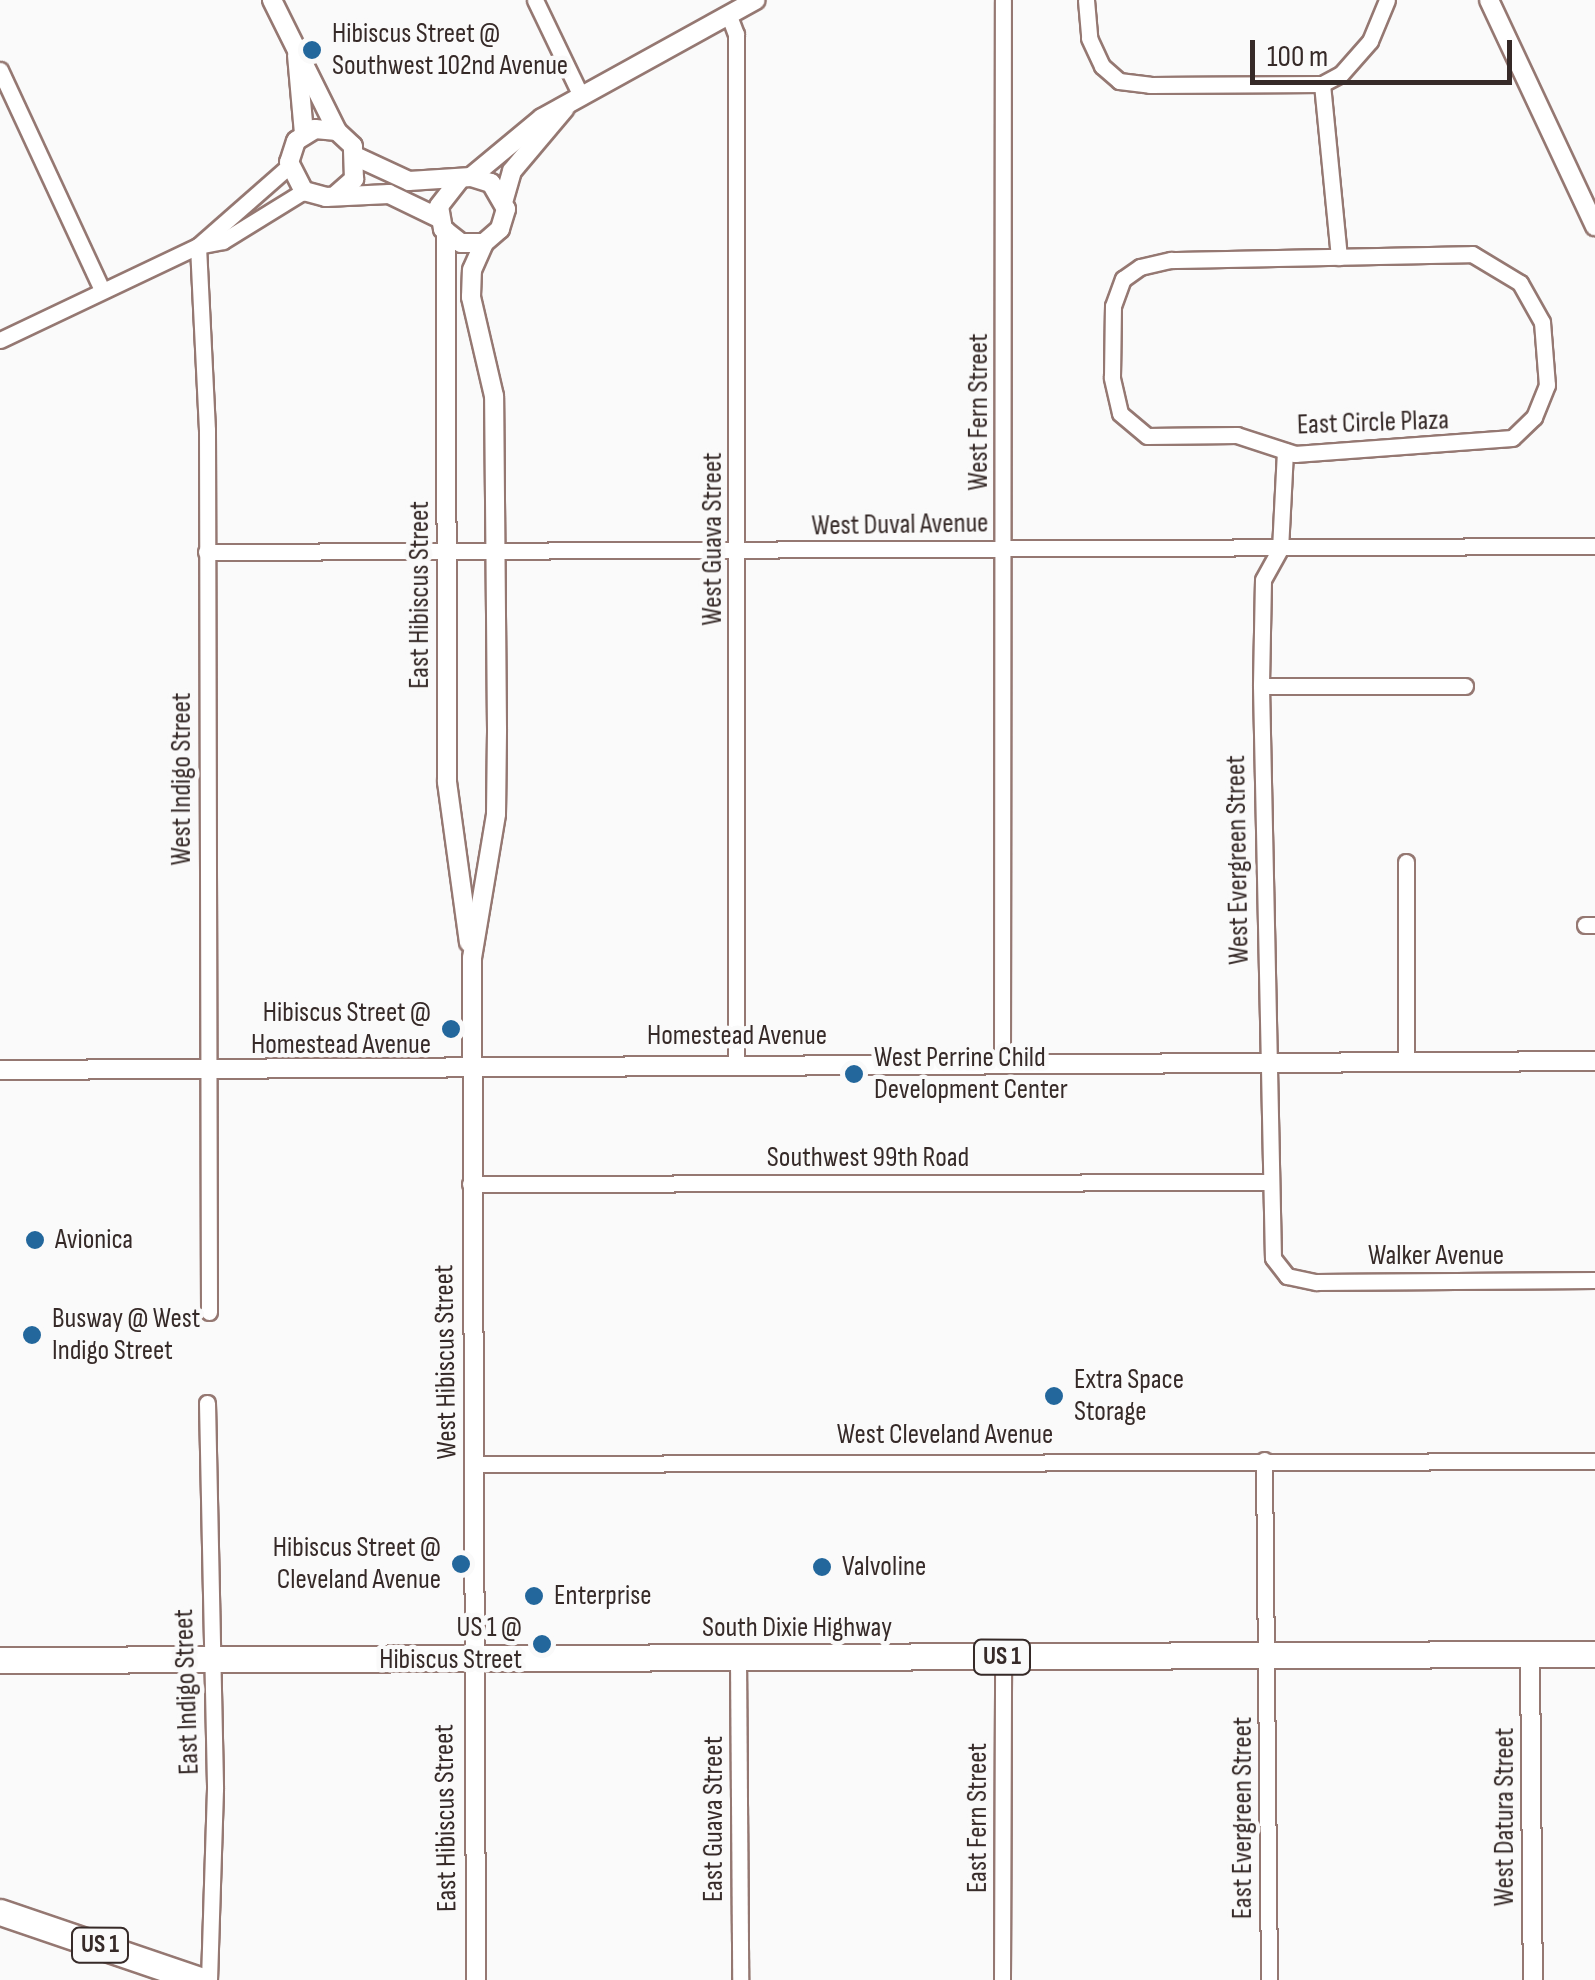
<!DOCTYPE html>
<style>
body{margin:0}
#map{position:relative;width:1595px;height:1980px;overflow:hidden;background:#fafafa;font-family:"Sofia Sans Condensed",sans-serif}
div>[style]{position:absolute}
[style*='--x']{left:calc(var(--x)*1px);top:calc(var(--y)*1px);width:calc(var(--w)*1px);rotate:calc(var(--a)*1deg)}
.roads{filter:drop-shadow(2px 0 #957872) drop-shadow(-2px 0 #957872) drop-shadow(0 2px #957872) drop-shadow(0 -2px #957872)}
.minor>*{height:15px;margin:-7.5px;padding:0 7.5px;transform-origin:7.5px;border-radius:7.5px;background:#fff}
.tertiary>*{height:18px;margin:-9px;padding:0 9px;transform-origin:9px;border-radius:9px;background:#fff}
.trunk>*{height:25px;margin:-12.5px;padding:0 12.5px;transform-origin:12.5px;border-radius:12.5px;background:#fff}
.dots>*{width:28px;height:28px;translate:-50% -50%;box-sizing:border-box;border:5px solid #fafafa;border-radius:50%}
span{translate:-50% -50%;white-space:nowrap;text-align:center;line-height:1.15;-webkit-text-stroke:9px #fafafa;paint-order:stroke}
.shield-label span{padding:2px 8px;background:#fafafa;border:2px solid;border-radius:8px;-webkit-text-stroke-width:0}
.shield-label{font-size:25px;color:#362a28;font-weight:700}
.poi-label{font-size:28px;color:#362a28}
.left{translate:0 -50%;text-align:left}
.right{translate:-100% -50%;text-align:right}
.street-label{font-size:28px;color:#362a28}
.scale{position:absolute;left:1250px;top:40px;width:262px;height:45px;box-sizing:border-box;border:5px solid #362a28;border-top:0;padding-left:12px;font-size:30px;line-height:35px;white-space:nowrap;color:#362a28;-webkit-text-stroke:8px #fafafa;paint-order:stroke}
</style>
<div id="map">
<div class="roads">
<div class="minor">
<i style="--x:535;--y:0;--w:106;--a:64.4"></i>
<i style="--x:1086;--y:0;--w:38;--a:85"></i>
<i style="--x:1089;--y:38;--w:31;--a:65"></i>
<i style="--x:1102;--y:66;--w:23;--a:41"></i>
<i style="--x:1119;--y:81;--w:31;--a:7"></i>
<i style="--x:1150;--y:85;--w:172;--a:-0.3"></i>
<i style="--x:1322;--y:84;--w:21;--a:-28"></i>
<i style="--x:1341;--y:74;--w:44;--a:-48.7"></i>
<i style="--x:1370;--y:41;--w:44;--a:-67.5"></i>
<i style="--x:729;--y:16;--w:19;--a:69"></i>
<i style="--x:736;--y:34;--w:1029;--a:90"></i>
<i style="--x:0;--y:70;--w:242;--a:65.1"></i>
<i style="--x:1322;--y:84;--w:174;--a:84.4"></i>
<i style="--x:198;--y:246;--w:184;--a:87.2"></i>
<i style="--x:207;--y:430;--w:882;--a:89.87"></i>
<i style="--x:198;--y:246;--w:121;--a:-41.3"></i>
<i style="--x:1472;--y:254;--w:56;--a:31.1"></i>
<i style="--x:1520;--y:283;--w:45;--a:60.6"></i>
<i style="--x:1542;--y:322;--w:63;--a:85.5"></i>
<i style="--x:1547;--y:385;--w:35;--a:112"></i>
<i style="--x:1534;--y:417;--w:30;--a:136"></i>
<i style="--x:1512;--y:438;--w:218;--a:175.8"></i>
<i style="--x:1295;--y:454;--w:61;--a:-161.9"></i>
<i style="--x:1237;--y:435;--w:90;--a:179.4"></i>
<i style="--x:1147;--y:436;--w:35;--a:-140"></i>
<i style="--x:1120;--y:413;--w:37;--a:-103"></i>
<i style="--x:1112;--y:377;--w:71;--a:-89.2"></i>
<i style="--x:1113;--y:306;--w:29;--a:-70"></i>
<i style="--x:1123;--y:279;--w:21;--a:-35"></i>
<i style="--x:1140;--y:267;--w:32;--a:-13"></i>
<i style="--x:1171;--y:260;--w:301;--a:-1.1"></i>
<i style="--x:0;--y:340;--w:219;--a:-25.4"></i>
<i style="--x:198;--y:246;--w:25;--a:-11"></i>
<i style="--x:223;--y:241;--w:95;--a:-31.7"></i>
<i style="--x:1285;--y:451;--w:98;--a:92.9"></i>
<i style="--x:1280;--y:549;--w:35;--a:119"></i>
<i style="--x:1263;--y:580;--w:106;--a:91.1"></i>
<i style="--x:1261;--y:686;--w:572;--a:88.8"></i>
<i style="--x:1273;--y:1258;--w:23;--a:52"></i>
<i style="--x:1287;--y:1276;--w:30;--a:12"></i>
<i style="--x:1316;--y:1282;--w:279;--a:-0.4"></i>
<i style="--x:206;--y:552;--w:1389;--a:-0.25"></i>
<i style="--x:1261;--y:686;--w:204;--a:0"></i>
<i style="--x:1585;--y:925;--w:10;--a:0"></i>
<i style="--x:1002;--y:1063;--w:1063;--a:-89.95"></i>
<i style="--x:1406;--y:1063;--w:201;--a:-90"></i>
<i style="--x:470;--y:1184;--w:796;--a:-0.14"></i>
<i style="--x:207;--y:1403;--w:386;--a:88.8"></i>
<i style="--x:215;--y:1789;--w:191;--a:91.8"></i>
<i style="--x:1264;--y:1460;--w:520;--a:89.45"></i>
<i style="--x:475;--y:1464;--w:1120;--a:-0.15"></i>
<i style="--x:738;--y:1658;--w:322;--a:89.6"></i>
<i style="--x:1002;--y:1980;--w:323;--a:-89.8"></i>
</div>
<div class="tertiary">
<i style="--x:272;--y:0;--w:146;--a:63.6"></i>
<i style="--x:1489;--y:0;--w:250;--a:64.9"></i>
<i style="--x:297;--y:55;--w:78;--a:84.9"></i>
<i style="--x:357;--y:157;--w:57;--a:24.8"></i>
<i style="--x:409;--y:181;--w:62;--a:-3.7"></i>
<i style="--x:471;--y:177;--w:21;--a:17"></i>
<i style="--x:491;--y:183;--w:30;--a:60"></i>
<i style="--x:506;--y:209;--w:21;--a:107"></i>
<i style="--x:500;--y:229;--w:21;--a:139"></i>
<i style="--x:484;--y:243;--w:23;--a:180"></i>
<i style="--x:461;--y:243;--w:23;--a:-142"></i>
<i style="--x:443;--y:229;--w:23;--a:-100"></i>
<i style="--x:439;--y:206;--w:33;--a:-52"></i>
<i style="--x:471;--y:177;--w:92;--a:-39.7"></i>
<i style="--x:542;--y:118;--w:244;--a:-28.9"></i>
<i style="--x:337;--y:194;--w:23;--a:-41"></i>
<i style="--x:354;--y:179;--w:33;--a:-92"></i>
<i style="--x:353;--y:146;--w:22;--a:-137"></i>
<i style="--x:337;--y:131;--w:22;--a:-175"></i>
<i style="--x:315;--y:129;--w:22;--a:148"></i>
<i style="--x:296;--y:141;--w:22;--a:108"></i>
<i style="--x:289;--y:162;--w:33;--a:63"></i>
<i style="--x:304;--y:191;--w:23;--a:15"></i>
<i style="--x:326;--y:197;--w:63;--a:-2.7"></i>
<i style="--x:389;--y:194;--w:55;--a:25.6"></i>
<i style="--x:504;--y:199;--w:29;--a:-74"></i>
<i style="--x:512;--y:171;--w:82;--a:-49.9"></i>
<i style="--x:446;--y:231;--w:551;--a:89.9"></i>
<i style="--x:447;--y:782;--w:162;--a:82.2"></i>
<i style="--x:0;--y:1070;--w:1595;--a:-0.32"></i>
<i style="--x:1530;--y:1655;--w:325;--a:89.5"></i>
<i style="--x:476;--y:1980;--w:1022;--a:-90.22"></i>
<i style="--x:472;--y:958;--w:146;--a:-80.5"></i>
<i style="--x:496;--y:814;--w:85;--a:-89.3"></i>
<i style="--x:497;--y:729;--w:333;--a:-90.5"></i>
<i style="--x:494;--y:396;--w:102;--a:-103.1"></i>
<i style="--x:471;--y:297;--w:27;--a:-88"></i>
<i style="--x:472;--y:270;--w:30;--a:-66"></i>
</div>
<div class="trunk">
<i style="--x:0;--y:1660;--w:1595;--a:-0.22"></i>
<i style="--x:0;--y:1912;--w:211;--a:18.8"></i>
</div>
</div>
<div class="dots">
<i style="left:312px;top:50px;background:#23679c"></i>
<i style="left:451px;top:1029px;background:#23679c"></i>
<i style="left:854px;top:1074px;background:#23679c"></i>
<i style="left:35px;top:1240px;background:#23679c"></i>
<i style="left:32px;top:1335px;background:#23679c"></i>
<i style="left:1054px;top:1396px;background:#23679c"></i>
<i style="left:461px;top:1564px;background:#23679c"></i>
<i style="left:822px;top:1567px;background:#23679c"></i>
<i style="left:534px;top:1596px;background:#23679c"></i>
<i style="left:542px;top:1644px;background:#23679c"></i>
</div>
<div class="shield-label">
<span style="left:1002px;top:1657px">US 1</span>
<span style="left:100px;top:1945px">US 1</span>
</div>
<div class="poi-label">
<span class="left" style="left:332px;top:50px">Hibiscus Street @<br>Southwest 102nd Avenue</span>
<span class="right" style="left:431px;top:1029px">Hibiscus Street @<br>Homestead Avenue</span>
<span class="left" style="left:874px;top:1074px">West Perrine Child<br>Development Center</span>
<span class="left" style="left:55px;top:1240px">Avionica</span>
<span class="left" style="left:52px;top:1335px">Busway @ West<br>Indigo Street</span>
<span class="left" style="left:1074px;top:1396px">Extra Space<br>Storage</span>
<span class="right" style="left:441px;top:1564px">Hibiscus Street @<br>Cleveland Avenue</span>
<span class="left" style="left:842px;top:1567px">Valvoline</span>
<span class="left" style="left:554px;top:1596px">Enterprise</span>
<span class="right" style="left:522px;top:1644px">US 1 @<br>Hibiscus Street</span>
</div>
<div class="street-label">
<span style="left:979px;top:412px;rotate:-90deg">West Fern Street</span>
<span style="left:1373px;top:423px;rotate:-2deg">East Circle Plaza</span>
<span style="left:900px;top:525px;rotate:-1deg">West Duval Avenue</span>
<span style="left:713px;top:539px;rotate:-90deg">West Guava Street</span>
<span style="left:420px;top:595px;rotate:-90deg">East Hibiscus Street</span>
<span style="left:182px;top:779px;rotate:-90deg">West Indigo Street</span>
<span style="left:1238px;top:860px;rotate:-91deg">West Evergreen Street</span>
<span style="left:737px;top:1036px">Homestead Avenue</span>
<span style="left:868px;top:1158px">Southwest 99th Road</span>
<span style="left:1436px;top:1256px">Walker Avenue</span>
<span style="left:446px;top:1362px;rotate:-91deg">West Hibiscus Street</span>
<span style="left:945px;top:1435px">West Cleveland Avenue</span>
<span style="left:797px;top:1628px">South Dixie Highway</span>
<span style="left:187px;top:1692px;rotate:-92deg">East Indigo Street</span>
<span style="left:1505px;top:1817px;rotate:-90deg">West Datura Street</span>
<span style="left:446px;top:1818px;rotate:-91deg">East Hibiscus Street</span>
<span style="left:978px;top:1818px;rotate:-90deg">East Fern Street</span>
<span style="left:1243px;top:1818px;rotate:-90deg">East Evergreen Street</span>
<span style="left:714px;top:1819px;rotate:-90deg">East Guava Street</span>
</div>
<div class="scale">100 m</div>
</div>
